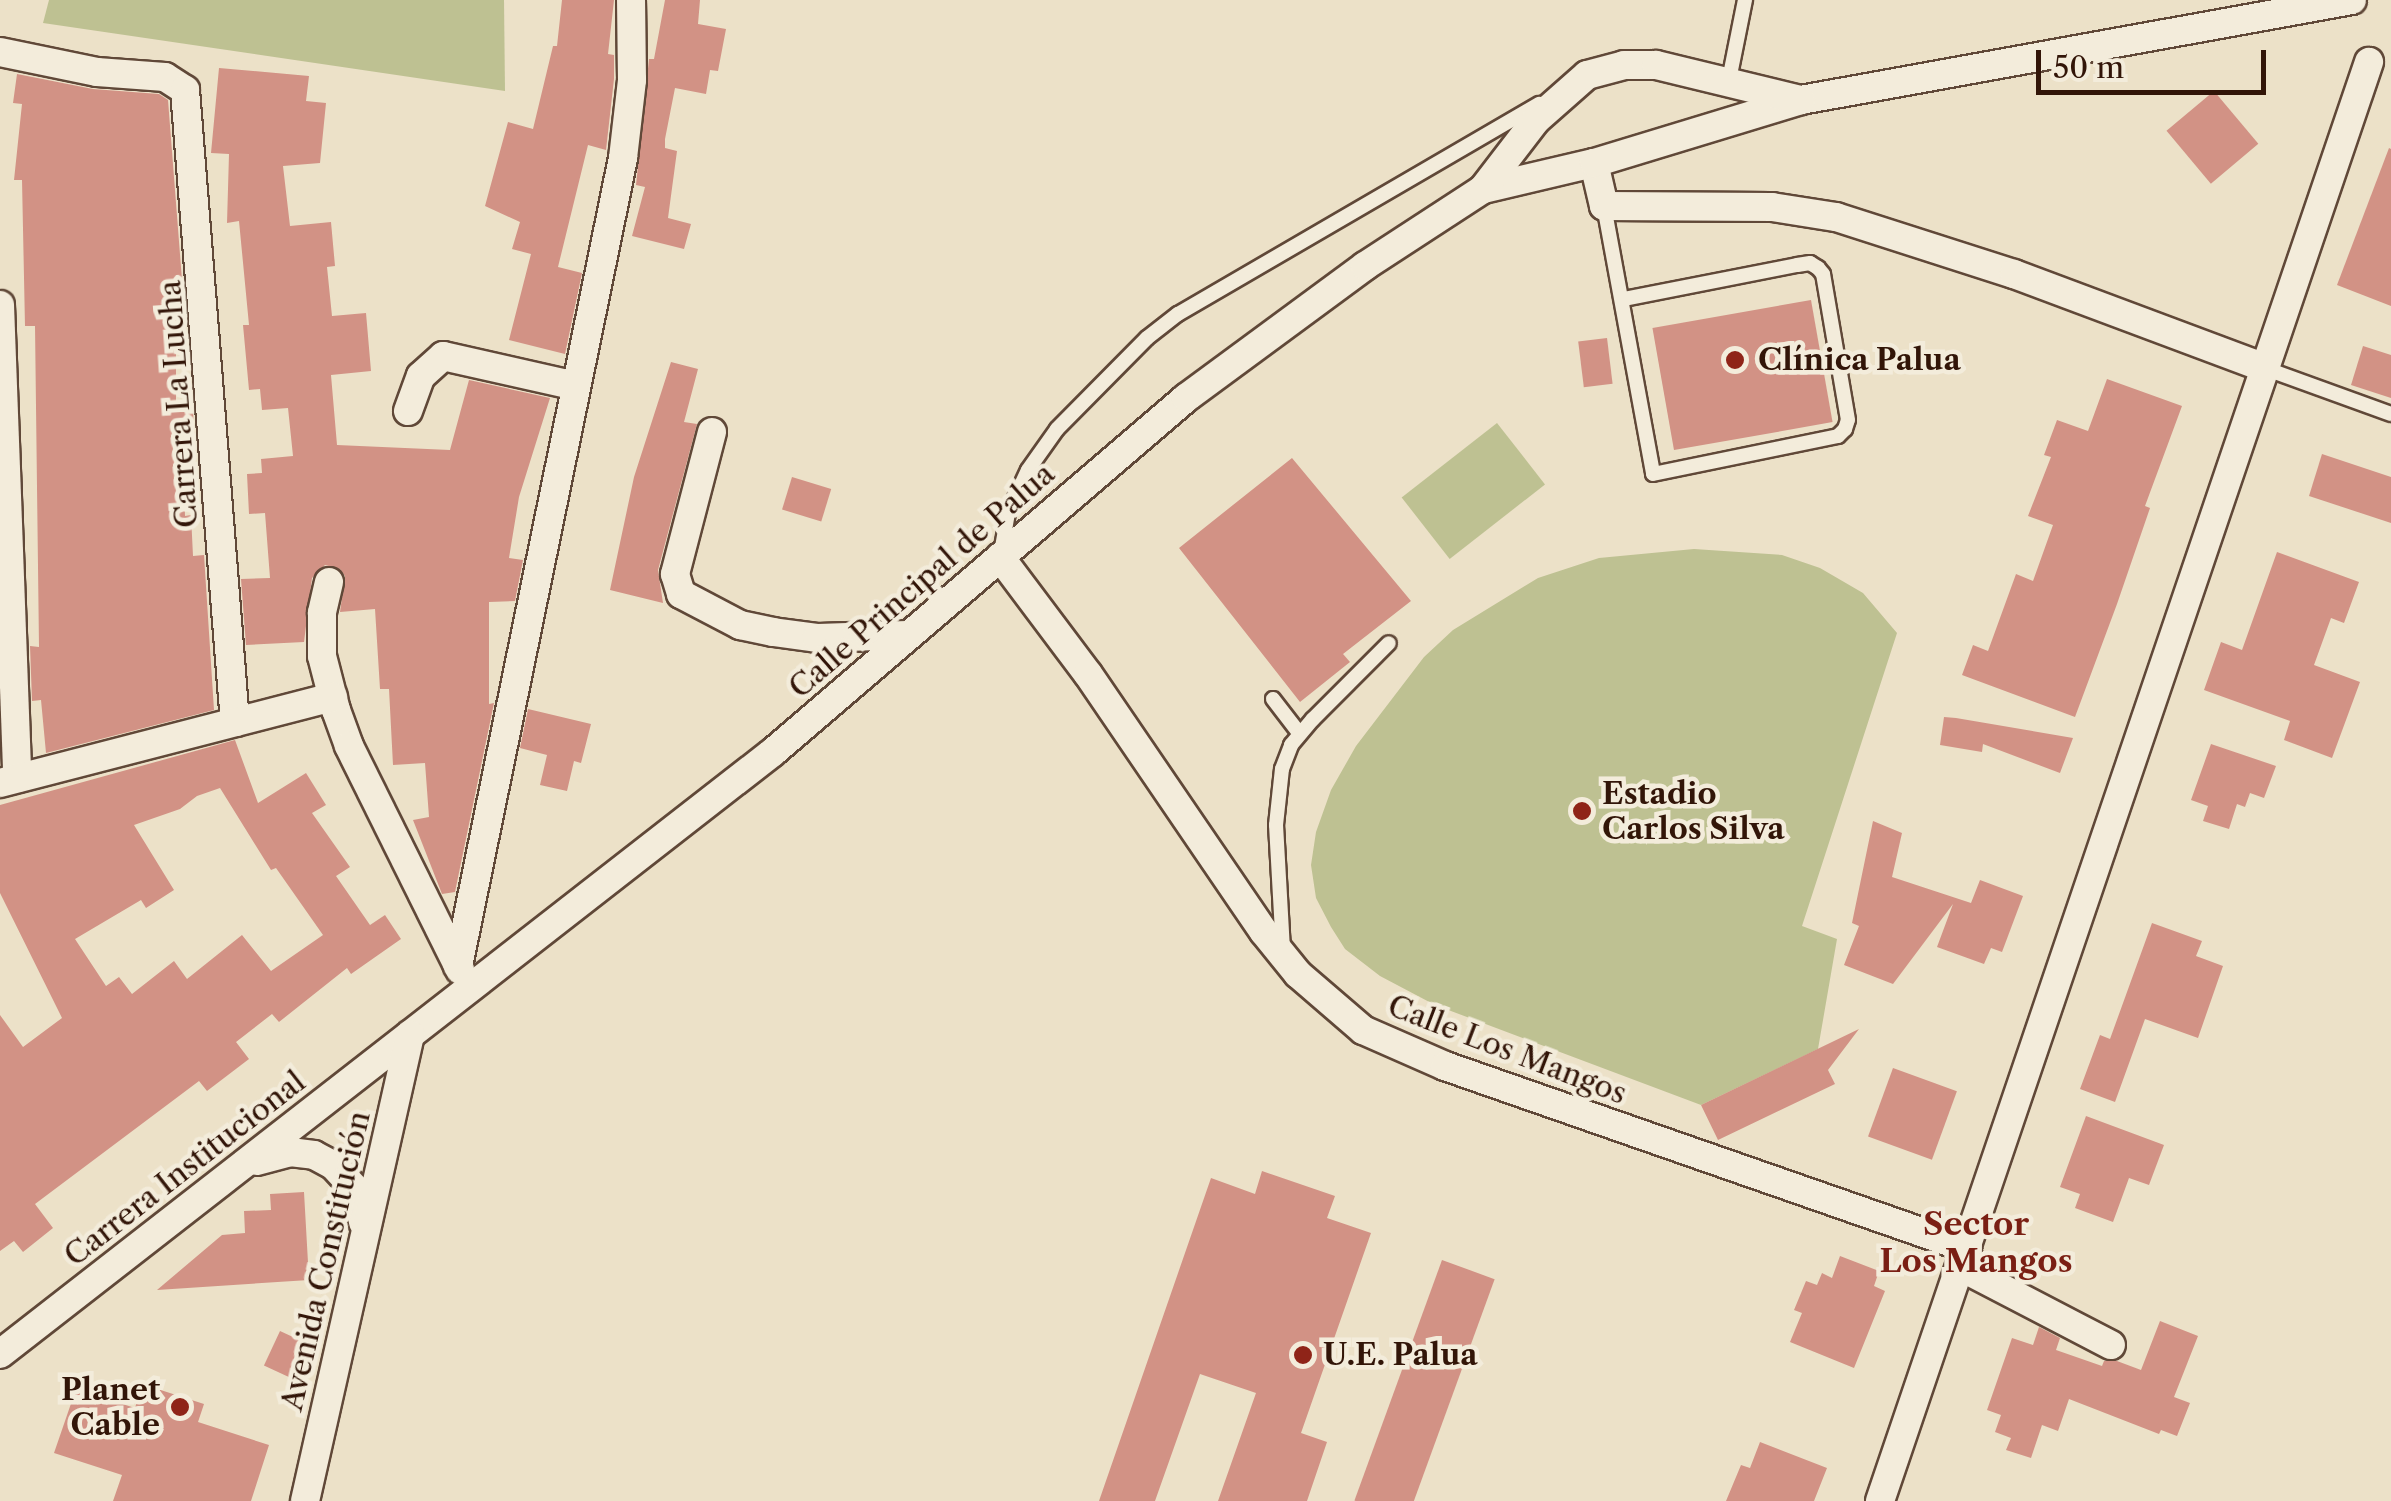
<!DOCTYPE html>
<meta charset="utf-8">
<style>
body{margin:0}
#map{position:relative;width:2391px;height:1501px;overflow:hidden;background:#ece1c8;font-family:"Libre Caslon Text",serif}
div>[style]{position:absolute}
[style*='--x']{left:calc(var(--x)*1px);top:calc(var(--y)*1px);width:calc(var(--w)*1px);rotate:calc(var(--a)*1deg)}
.green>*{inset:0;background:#bec192;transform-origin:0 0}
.building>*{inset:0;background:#d29285;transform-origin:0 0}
.roads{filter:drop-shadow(2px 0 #604838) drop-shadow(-2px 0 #604838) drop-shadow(0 2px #604838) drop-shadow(0 -2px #604838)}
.service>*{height:14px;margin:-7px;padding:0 7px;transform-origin:7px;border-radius:7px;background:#f3ecdb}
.minor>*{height:28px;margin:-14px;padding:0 14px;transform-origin:14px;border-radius:14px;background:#f3ecdb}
.dots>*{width:28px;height:28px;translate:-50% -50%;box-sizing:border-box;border:5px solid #f3ecdb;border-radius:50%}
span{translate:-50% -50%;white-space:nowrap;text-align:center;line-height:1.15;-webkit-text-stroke:9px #f3ecdb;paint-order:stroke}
.poi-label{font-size:30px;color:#321508;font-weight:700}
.left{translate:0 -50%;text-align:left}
.right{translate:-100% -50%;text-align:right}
.street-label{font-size:30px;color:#321508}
.neighbourhood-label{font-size:32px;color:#7a1f14;font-weight:700}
.scale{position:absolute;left:2036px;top:50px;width:230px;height:45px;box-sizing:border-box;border:5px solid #321508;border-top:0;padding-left:12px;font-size:30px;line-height:35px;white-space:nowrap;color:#321508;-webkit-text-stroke:8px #f3ecdb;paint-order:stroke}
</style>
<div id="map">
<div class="green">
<i style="clip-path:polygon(49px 0,504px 0,505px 91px,43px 23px)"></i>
<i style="left:1497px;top:423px;width:78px;height:121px;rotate:52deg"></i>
<i style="clip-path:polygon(1694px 549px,1782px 555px,1820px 568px,1863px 593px,1897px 633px,1802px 926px,1837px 939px,1818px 1049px,1701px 1105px,1435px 1005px,1380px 976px,1345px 949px,1331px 927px,1316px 898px,1311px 865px,1316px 832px,1331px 790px,1356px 746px,1424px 657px,1453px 630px,1538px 578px,1599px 558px)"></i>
</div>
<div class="building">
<i style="clip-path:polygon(562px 0,614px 0,608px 54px,614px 55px,614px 79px,606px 150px,588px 145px,558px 267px,582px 273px,565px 354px,509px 340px,531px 254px,512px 249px,520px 222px,485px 206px,508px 122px,533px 129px,553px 46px,557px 46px)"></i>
<i style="clip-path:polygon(665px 0,700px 0,698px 24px,726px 29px,718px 71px,710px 70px,706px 94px,675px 88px,665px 139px,665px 148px,677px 151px,668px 218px,691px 224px,684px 249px,632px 236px,645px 187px,636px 185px,649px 59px,654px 59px)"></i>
<i style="clip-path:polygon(219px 68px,309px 76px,306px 101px,326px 103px,320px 163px,283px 166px,290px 226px,331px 222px,335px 266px,327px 267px,332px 316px,366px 313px,371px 371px,331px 375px,337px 445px,450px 450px,469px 380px,550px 398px,519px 497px,509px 558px,523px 560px,515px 601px,489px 602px,489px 704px,494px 703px,455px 892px,442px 894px,413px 820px,429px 817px,425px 763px,393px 765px,389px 689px,380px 689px,375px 609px,340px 612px,345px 576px,340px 569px,325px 565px,312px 578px,304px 642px,246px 645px,241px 579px,270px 578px,265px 513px,249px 514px,247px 474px,262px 473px,261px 459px,293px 456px,288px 408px,262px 410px,260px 389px,249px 390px,243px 325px,249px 325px,239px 221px,227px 223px,229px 154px,211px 153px)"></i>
<i style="clip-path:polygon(17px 74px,93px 89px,159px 94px,168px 100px,182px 280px,176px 280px,176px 412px,193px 412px,196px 459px,183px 459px,185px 516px,191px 515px,193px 556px,204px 555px,214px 710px,46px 753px,41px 700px,32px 701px,30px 646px,39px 647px,35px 326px,25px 326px,22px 180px,14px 180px,22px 104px,13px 103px)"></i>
<i style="left:2214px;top:91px;width:69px;height:62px;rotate:50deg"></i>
<i style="clip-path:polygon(2389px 148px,2391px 149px,2391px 306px,2337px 285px)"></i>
<i style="left:1811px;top:300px;width:124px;height:161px;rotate:80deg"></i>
<i style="left:1607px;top:338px;width:46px;height:29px;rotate:83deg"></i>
<i style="clip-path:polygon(2363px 346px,2391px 355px,2391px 398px,2351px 385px)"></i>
<i style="clip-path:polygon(671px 362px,698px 369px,684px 422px,697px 424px,658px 570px,663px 603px,610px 590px,634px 477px)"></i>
<i style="clip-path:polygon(2107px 379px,2182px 406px,2145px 506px,2150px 508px,2117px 604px,2075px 717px,1962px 675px,1973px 645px,1988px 651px,2016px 574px,2033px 581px,2053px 525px,2028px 516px,2051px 457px,2044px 455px,2057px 420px,2088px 431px)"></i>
<i style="clip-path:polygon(2322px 454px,2391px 477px,2391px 523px,2309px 496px)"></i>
<i style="clip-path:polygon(1292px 458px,1411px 601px,1343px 654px,1350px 662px,1300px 702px,1179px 548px)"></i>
<i style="left:792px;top:477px;width:41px;height:34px;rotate:17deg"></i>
<i style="clip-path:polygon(2277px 552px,2359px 582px,2344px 623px,2331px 618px,2314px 665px,2360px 682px,2332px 758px,2284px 740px,2290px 721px,2204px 690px,2221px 642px,2242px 650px)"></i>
<i style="clip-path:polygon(528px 709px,591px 724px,581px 763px,574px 761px,567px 791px,540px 785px,547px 755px,520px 748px)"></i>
<i style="clip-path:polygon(1944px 717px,1956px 718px,2073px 738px,2060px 773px,1983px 744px,1982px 752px,1940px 745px)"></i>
<i style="clip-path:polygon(evenodd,235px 740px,258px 803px,306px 773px,326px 805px,312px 813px,350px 867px,336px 876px,370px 925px,385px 915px,401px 939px,351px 974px,347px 968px,279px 1022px,272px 1014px,236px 1042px,249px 1059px,207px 1091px,199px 1081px,35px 1204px,53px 1228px,23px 1252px,14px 1241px,0 1251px,0 1015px,23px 1047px,62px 1018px,0 893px,0 805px,235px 740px,220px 788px,271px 870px,276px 868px,323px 935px,271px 971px,242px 935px,187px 979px,174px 961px,132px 994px,119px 977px,106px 986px,75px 939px,141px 900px,146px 908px,174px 890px,134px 825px,180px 809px,197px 796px,220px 788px)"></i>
<i style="clip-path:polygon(2211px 744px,2276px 766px,2264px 798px,2250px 793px,2245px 807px,2237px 804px,2229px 829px,2203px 821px,2208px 806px,2191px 800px)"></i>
<i style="clip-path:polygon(1873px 821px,1902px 833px,1892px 877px,1971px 903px,1980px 880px,2023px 896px,2002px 952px,1991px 948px,1984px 964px,1937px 947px,1953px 904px,1893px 984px,1844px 965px,1859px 926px,1852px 923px)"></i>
<i style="clip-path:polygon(2152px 923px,2202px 941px,2196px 956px,2223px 966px,2198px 1038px,2145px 1019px,2115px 1102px,2080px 1089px,2100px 1035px,2110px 1039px)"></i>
<i style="clip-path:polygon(1859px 1029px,1828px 1070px,1835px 1084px,1718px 1140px,1701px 1105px)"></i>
<i style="left:1893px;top:1068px;width:68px;height:73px;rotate:20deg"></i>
<i style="clip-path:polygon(2086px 1116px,2164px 1145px,2149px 1185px,2129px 1178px,2113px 1222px,2075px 1208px,2080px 1194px,2060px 1187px)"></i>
<i style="clip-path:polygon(1262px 1171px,1335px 1196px,1327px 1218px,1371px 1233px,1301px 1433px,1327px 1442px,1307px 1501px,1218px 1501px,1256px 1393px,1200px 1374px,1155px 1501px,1099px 1501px,1211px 1178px,1255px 1194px)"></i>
<i style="clip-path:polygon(304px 1192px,309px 1280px,157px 1290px,222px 1235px,245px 1233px,244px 1211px,271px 1210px,270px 1194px)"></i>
<i style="clip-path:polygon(1840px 1256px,1879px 1271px,1874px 1286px,1885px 1291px,1854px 1368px,1790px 1342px,1802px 1313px,1794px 1310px,1806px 1281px,1817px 1285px,1822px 1273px,1832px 1278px)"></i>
<i style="left:1442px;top:1260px;width:56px;height:256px;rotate:20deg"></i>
<i style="clip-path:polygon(2160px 1321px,2198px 1336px,2174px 1397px,2190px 1403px,2177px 1436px,2161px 1430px,2159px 1434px,2069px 1399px,2058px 1431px,2042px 1425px,2031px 1458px,2006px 1450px,2011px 1438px,1995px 1432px,2001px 1415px,1987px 1410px,2012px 1338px,2033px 1345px,2039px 1327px,2060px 1338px,2056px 1350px,2102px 1366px,2104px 1361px,2117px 1361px,2141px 1370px)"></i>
<i style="left:280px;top:1331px;width:31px;height:38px;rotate:25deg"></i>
<i style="clip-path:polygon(142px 1384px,204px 1404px,198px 1422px,269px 1445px,251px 1501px,113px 1501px,122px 1475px,54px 1453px,76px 1389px,135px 1408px)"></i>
<i style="clip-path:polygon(1760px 1442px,1827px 1468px,1814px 1501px,1726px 1501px,1741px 1465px,1750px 1468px)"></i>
</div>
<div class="roads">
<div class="service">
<i style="--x:1729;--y:80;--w:82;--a:-78.7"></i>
<i style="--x:1604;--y:206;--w:272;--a:79.6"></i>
<i style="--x:1653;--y:474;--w:189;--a:-11.6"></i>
<i style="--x:1838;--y:436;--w:10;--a:-45"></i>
<i style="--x:1845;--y:429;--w:9;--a:-72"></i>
<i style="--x:1848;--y:420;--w:148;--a:-99.7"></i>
<i style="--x:1823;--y:274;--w:8;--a:-130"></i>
<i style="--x:1818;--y:268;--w:9;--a:-148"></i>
<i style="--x:1810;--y:263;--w:13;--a:171"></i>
<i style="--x:1797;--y:265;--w:177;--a:168.9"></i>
<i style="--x:2264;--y:368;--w:135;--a:19.9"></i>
<i style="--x:1001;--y:553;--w:41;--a:-80.1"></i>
<i style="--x:1008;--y:513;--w:47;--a:-65.1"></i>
<i style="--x:1028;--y:470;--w:50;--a:-54.7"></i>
<i style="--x:1057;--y:429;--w:128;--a:-45.3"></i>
<i style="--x:1147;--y:338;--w:39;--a:-38"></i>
<i style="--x:1178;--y:314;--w:418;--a:-30.2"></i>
<i style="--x:1273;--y:699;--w:44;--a:52.4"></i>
<i style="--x:1283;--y:950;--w:125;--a:-93.2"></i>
<i style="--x:1276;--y:825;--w:56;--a:-83.9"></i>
<i style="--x:1282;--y:769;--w:26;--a:-69"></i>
<i style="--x:1291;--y:745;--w:34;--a:-50"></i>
<i style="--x:1313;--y:719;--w:107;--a:-45"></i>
</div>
<div class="minor">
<i style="--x:0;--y:52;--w:99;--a:11.7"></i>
<i style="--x:97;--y:72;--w:68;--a:4.2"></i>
<i style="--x:165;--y:77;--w:24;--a:33"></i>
<i style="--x:185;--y:90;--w:634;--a:85.48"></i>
<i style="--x:1594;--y:163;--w:44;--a:76.9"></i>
<i style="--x:1604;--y:206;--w:168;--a:0.3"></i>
<i style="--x:1772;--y:207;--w:65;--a:8.9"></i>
<i style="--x:1836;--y:217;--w:187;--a:17.8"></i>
<i style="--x:2014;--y:274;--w:266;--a:20.5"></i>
<i style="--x:1483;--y:189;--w:114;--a:-13.2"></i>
<i style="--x:1594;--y:163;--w:216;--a:-16.9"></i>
<i style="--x:1801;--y:100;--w:560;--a:-10.29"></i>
<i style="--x:0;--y:305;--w:473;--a:87.9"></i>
<i style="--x:408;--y:411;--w:37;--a:-70"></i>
<i style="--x:421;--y:376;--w:30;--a:-42"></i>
<i style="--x:443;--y:356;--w:136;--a:12.7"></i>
<i style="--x:712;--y:432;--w:147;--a:104.6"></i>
<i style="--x:675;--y:574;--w:21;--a:73"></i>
<i style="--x:681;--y:594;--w:67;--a:27.7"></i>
<i style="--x:740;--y:625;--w:34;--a:12"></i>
<i style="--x:773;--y:632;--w:44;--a:7.8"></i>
<i style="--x:817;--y:638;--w:91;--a:-1.9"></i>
<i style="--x:1000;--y:557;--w:146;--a:53.1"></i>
<i style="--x:1088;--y:674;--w:312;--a:55.7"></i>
<i style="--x:1264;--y:932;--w:54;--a:51"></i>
<i style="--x:1298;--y:974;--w:86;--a:40.7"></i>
<i style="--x:1363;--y:1030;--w:90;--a:23.7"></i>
<i style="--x:1445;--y:1066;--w:553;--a:19.22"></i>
<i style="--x:329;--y:582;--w:32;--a:103"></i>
<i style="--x:322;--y:613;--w:43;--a:90"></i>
<i style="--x:322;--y:656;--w:56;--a:75.5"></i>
<i style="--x:336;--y:710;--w:38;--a:70"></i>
<i style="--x:349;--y:746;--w:250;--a:63.6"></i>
<i style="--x:0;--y:783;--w:344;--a:-14.5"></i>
<i style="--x:458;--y:966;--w:825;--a:-78.46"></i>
<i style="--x:623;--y:158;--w:79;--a:-83.4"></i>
<i style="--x:632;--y:80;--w:80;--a:-90.7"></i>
<i style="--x:257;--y:1161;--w:34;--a:-15"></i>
<i style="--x:290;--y:1152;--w:24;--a:7"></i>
<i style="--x:314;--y:1155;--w:21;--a:28"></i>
<i style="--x:333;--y:1165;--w:35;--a:47"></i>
<i style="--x:357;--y:1191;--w:32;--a:79"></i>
<i style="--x:1961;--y:1267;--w:169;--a:27.5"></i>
<i style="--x:0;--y:1354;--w:980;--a:-37.91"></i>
<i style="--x:773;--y:752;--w:544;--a:-40.6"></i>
<i style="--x:1186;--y:398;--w:222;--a:-36.4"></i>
<i style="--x:1365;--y:266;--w:141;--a:-33.1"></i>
<i style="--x:1483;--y:189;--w:87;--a:-52.5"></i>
<i style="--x:1536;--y:120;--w:68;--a:-41.4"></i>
<i style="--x:1587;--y:75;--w:38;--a:-15"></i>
<i style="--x:1624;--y:65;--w:32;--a:0"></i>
<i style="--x:1656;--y:65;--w:149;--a:13.6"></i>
<i style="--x:305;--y:1501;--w:478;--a:-77.3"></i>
<i style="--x:1880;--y:1501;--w:1520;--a:-71.23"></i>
</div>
</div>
<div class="dots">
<i style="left:1735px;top:360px;background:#8f2418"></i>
<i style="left:1582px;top:811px;background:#8f2418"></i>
<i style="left:1303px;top:1355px;background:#8f2418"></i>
<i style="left:180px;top:1407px;background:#8f2418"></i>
</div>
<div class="poi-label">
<span class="left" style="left:1758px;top:360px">Clínica Palua</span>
<span class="left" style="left:1602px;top:811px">Estadio<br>Carlos Silva</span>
<span class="left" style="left:1323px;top:1355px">U.E. Palua</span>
<span class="right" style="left:160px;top:1407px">Planet<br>Cable</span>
</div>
<div class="street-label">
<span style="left:179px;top:404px;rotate:-94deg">Carrera La Lucha</span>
<span style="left:922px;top:581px;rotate:-41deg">Calle Principal de Palua</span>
<span style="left:1507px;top:1050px;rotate:21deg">Calle Los Mangos</span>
<span style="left:185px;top:1169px;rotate:-38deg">Carrera Institucional</span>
<span style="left:326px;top:1261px;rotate:-77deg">Avenida Constitución</span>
</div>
<div class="neighbourhood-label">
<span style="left:1976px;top:1243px">Sector<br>Los Mangos</span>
</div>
<div class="scale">50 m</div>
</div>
